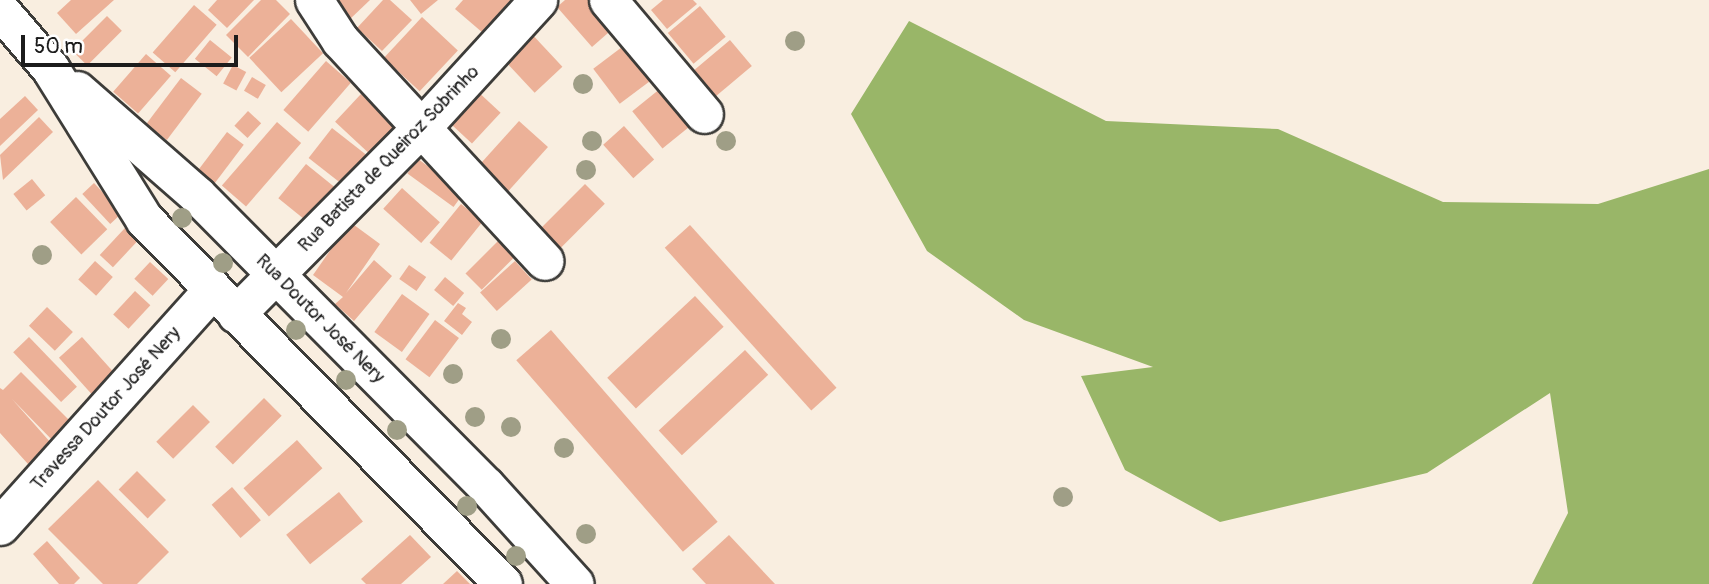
<!DOCTYPE html>
<meta charset="utf-8">
<style>
body{margin:0}
#map{position:relative;width:1709px;height:584px;overflow:hidden;background:#f9eee0;font-family:Pangolin,sans-serif}
div>[style]{position:absolute}
[style*='--x']{left:calc(var(--x)*1px);top:calc(var(--y)*1px);width:calc(var(--w)*1px);rotate:calc(var(--a)*1deg)}
.forest>*{inset:0;background:#99b668}
.building>*{inset:0;background:#ecb198;transform-origin:0 0}
.roads{filter:drop-shadow(2px 0 #3d3c39) drop-shadow(-2px 0 #3d3c39) drop-shadow(0 2px #3d3c39) drop-shadow(0 -2px #3d3c39)}
.minor>*{height:37px;margin:-18.5px;padding:0 18.5px;transform-origin:18.5px;border-radius:18.5px;background:#fff}
.trees>*{width:20px;height:20px;margin:-10px;border-radius:50%;background:#9f9e86}
span{translate:-50% -50%;white-space:nowrap;text-align:center;line-height:1.15;-webkit-text-stroke:7px #fff;paint-order:stroke}
.street-label{font-size:19px;color:#1c1c1c}
.scale{position:absolute;left:21px;top:35px;width:217px;height:32px;box-sizing:border-box;border:4px solid #1c1c1c;border-top:0;padding-left:9px;font-size:21px;line-height:24px;white-space:nowrap;color:#1c1c1c;-webkit-text-stroke:5px #fff;paint-order:stroke}
</style>
<div id="map">
<div class="forest">
<i style="clip-path:polygon(909px 21px,1106px 121px,1278px 129px,1443px 202px,1598px 204px,1709px 169px,1709px 584px,1532px 584px,1568px 513px,1550px 393px,1427px 473px,1220px 522px,1125px 470px,1081px 376px,1153px 367px,1024px 320px,927px 251px,851px 114px)"></i>
</div>
<div class="building">
<i style="clip-path:polygon(71px 0,114px 0,76px 34px,57px 13px)"></i>
<i style="clip-path:polygon(217px 0,254px 0,227px 28px,208px 10px)"></i>
<i style="clip-path:polygon(261px 0,276px 0,290px 14px,248px 57px,226px 35px)"></i>
<i style="clip-path:polygon(331px 0,370px 0,348px 21px)"></i>
<i style="clip-path:polygon(383px 0,390px 0,412px 20px,382px 51px,357px 28px)"></i>
<i style="clip-path:polygon(410px 0,438px 0,421px 14px)"></i>
<i style="clip-path:polygon(463px 0,512px 0,483px 33px,455px 9px)"></i>
<i style="clip-path:polygon(565px 0,593px 0,616px 26px,592px 47px,557px 7px)"></i>
<i style="clip-path:polygon(663px 0,693px 0,697px 4px,667px 29px,651px 10px)"></i>
<i style="left:194px;top:5px;width:30px;height:63px;rotate:41deg"></i>
<i style="left:700px;top:6px;width:40px;height:42px;rotate:50deg"></i>
<i style="left:107px;top:16px;width:21px;height:49px;rotate:45deg"></i>
<i style="left:422px;top:17px;width:49px;height:56px;rotate:43deg"></i>
<i style="left:291px;top:19px;width:47px;height:57px;rotate:47deg"></i>
<i style="left:529px;top:31px;width:49px;height:38px;rotate:47deg"></i>
<i style="left:210px;top:40px;width:28px;height:24px;rotate:39deg"></i>
<i style="left:730px;top:40px;width:34px;height:47px;rotate:50deg"></i>
<i style="left:626px;top:44px;width:44px;height:41px;rotate:53deg"></i>
<i style="left:146px;top:54px;width:33px;height:50px;rotate:41deg"></i>
<i style="left:326px;top:61px;width:33px;height:65px;rotate:41deg"></i>
<i style="left:233px;top:65px;width:15px;height:21px;rotate:28deg"></i>
<i style="left:252px;top:77px;width:16px;height:16px;rotate:30deg"></i>
<i style="left:181px;top:78px;width:26px;height:58px;rotate:37deg"></i>
<i style="left:661px;top:88px;width:48px;height:37px;rotate:51deg"></i>
<i style="left:475px;top:89px;width:35px;height:42px;rotate:43deg"></i>
<i style="left:361px;top:94px;width:54px;height:38px;rotate:43deg"></i>
<i style="clip-path:polygon(25px 96px,38px 110px,0 146px,0 119px)"></i>
<i style="left:248px;top:111px;width:18px;height:20px;rotate:43deg"></i>
<i style="clip-path:polygon(39px 117px,53px 132px,3px 180px,0 155px)"></i>
<i style="left:519px;top:121px;width:39px;height:62px;rotate:42deg"></i>
<i style="left:277px;top:122px;width:32px;height:84px;rotate:41deg"></i>
<i style="left:624px;top:126px;width:45px;height:28px;rotate:48deg"></i>
<i style="left:332px;top:128px;width:43px;height:38px;rotate:38deg"></i>
<i style="left:227px;top:132px;width:21px;height:48px;rotate:37deg"></i>
<i style="left:418px;top:159px;width:57px;height:18px;rotate:36deg"></i>
<i style="left:306px;top:164px;width:43px;height:44px;rotate:39deg"></i>
<i style="left:32px;top:179px;width:21px;height:24px;rotate:51deg"></i>
<i style="left:94px;top:183px;width:41px;height:16px;rotate:47deg"></i>
<i style="left:585px;top:184px;width:28px;height:66px;rotate:45deg"></i>
<i style="left:402px;top:188px;width:51px;height:28px;rotate:42deg"></i>
<i style="left:76px;top:197px;width:45px;height:36px;rotate:46deg"></i>
<i style="left:461px;top:204px;width:28px;height:50px;rotate:39deg"></i>
<i style="clip-path:polygon(350px 222px,380px 244px,346px 293px,374px 260px,392px 276px,354px 321px,335px 304px,343px 297px,313px 275px)"></i>
<i style="left:690px;top:225px;width:219px;height:34px;rotate:48deg"></i>
<i style="left:125px;top:228px;width:18px;height:37px;rotate:43deg"></i>
<i style="left:498px;top:241px;width:23px;height:46px;rotate:45deg"></i>
<i style="left:95px;top:261px;width:24px;height:25px;rotate:42deg"></i>
<i style="left:515px;top:261px;width:25px;height:47px;rotate:48deg"></i>
<i style="left:150px;top:262px;width:25px;height:23px;rotate:43deg"></i>
<i style="left:409px;top:265px;width:21px;height:17px;rotate:35deg"></i>
<i style="left:445px;top:277px;width:25px;height:17px;rotate:40deg"></i>
<i style="left:135px;top:291px;width:21px;height:32px;rotate:43deg"></i>
<i style="left:402px;top:294px;width:34px;height:47px;rotate:36deg"></i>
<i style="left:695px;top:296px;width:42px;height:120px;rotate:47deg"></i>
<i style="clip-path:polygon(458px 303px,466px 308px,462px 314px,472px 322px,462px 335px,444px 321px)"></i>
<i style="left:47px;top:307px;width:36px;height:26px;rotate:44deg"></i>
<i style="left:435px;top:320px;width:30px;height:49px;rotate:37deg"></i>
<i style="left:551px;top:330px;width:254px;height:46px;rotate:49deg"></i>
<i style="left:29px;top:337px;width:69px;height:22px;rotate:46deg"></i>
<i style="left:82px;top:337px;width:50px;height:31px;rotate:48deg"></i>
<i style="left:745px;top:350px;width:34px;height:118px;rotate:47deg"></i>
<i style="clip-path:polygon(21px 372px,74px 425px,56px 444px,12px 399px,51px 443px,28px 464px,0 433px,0 388px,3px 390px)"></i>
<i style="left:264px;top:398px;width:25px;height:69px;rotate:45deg"></i>
<i style="left:193px;top:405px;width:24px;height:52px;rotate:45deg"></i>
<i style="left:297px;top:440px;width:38px;height:72px;rotate:48deg"></i>
<i style="left:137px;top:471px;width:41px;height:26px;rotate:45deg"></i>
<i style="clip-path:polygon(98px 480px,169px 552px,137px 584px,103px 584px,48px 529px)"></i>
<i style="left:232px;top:487px;width:44px;height:27px;rotate:49deg"></i>
<i style="left:339px;top:492px;width:38px;height:68px;rotate:51deg"></i>
<i style="clip-path:polygon(410px 535px,431px 557px,401px 584px,366px 584px,361px 579px)"></i>
<i style="clip-path:polygon(729px 535px,775px 584px,706px 584px,692px 569px)"></i>
<i style="clip-path:polygon(47px 541px,80px 578px,74px 584px,59px 584px,33px 554px)"></i>
<i style="clip-path:polygon(457px 571px,470px 584px,443px 584px)"></i>
</div>
<div class="roads">
<div class="minor">
<i style="--x:314;--y:0;--w:48;--a:57"></i>
<i style="--x:340;--y:40;--w:301;--a:47.2"></i>
<i style="--x:608;--y:0;--w:149;--a:49.9"></i>
<i style="--x:0;--y:10;--w:77;--a:49.2"></i>
<i style="--x:50;--y:68;--w:178;--a:58.1"></i>
<i style="--x:144;--y:219;--w:512;--a:45.47"></i>
<i style="--x:77;--y:90;--w:159;--a:41.2"></i>
<i style="--x:197;--y:195;--w:410;--a:45.2"></i>
<i style="--x:486;--y:486;--w:132;--a:47.8"></i>
<i style="--x:236;--y:314;--w:261;--a:-45.2"></i>
<i style="--x:420;--y:129;--w:175;--a:-47.5"></i>
<i style="--x:0;--y:526;--w:317;--a:-48.1"></i>
</div>
</div>
<div class="trees">
<i style="left:795px;top:41px"></i>
<i style="left:583px;top:84px"></i>
<i style="left:592px;top:141px"></i>
<i style="left:726px;top:141px"></i>
<i style="left:586px;top:170px"></i>
<i style="left:182px;top:218px"></i>
<i style="left:42px;top:255px"></i>
<i style="left:223px;top:263px"></i>
<i style="left:296px;top:330px"></i>
<i style="left:501px;top:339px"></i>
<i style="left:453px;top:374px"></i>
<i style="left:346px;top:380px"></i>
<i style="left:475px;top:417px"></i>
<i style="left:511px;top:427px"></i>
<i style="left:397px;top:430px"></i>
<i style="left:564px;top:448px"></i>
<i style="left:1063px;top:497px"></i>
<i style="left:467px;top:506px"></i>
<i style="left:586px;top:534px"></i>
<i style="left:516px;top:556px"></i>
</div>
<div class="street-label">
<span style="left:389px;top:159px;rotate:-46deg">Rua Batista de Queiroz Sobrinho</span>
<span style="left:320px;top:319px;rotate:45deg">Rua Doutor José Nery</span>
<span style="left:106px;top:409px;rotate:-48deg">Travessa Doutor José Nery</span>
</div>
<div class="scale">50 m</div>
</div>
